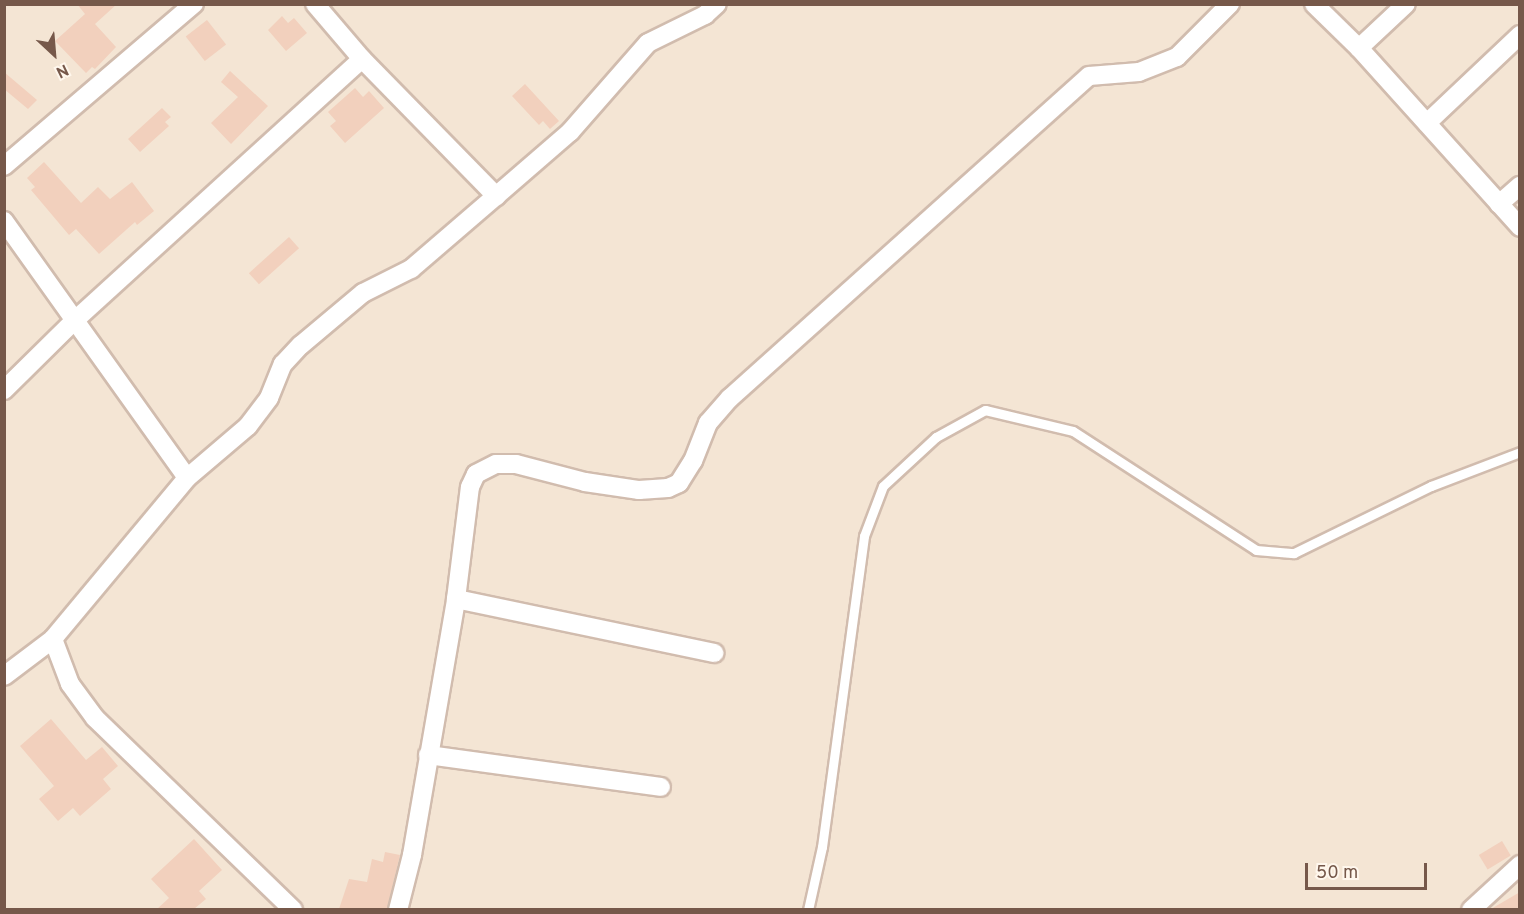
<!DOCTYPE html>
<style>
body{margin:0}
#map{position:relative;width:1524px;height:914px;overflow:hidden;background:#fdf3e6;font-family:Overpass,sans-serif}
div>[style]{position:absolute}
[style*='--x']{left:calc(var(--x)*1px);top:calc(var(--y)*1px);width:calc(var(--w)*1px);rotate:calc(var(--a)*1deg)}
.residential>*{inset:0;background:#f4e5d4;transform-origin:0 0}
.building>*{inset:0;background:#f2d0bd;transform-origin:0 0}
.roads{filter:drop-shadow(2px 0 #d1bcae) drop-shadow(-2px 0 #d1bcae) drop-shadow(0 2px #d1bcae) drop-shadow(0 -2px #d1bcae)}
.service>*{height:9px;margin:-4.5px;padding:0 4.5px;transform-origin:4.5px;border-radius:4.5px;background:#fff}
.minor>*{height:18px;margin:-9px;padding:0 9px;transform-origin:9px;border-radius:9px;background:#fff}
span{translate:-50% -50%;white-space:nowrap;text-align:center;line-height:1.15;-webkit-text-stroke:4.5px #fff7ed;paint-order:stroke}
.frame{position:absolute;inset:0;border:6px solid #76584a;pointer-events:none}
.north{position:absolute;left:24px;top:24px;width:60px;height:60px;-webkit-text-stroke:4px #fff7ed;paint-order:stroke;rotate:154deg;font-size:16px;font-weight:700;line-height:24px;text-align:center;color:#76584a}
.north::after{content:'';display:block;margin:auto;width:21px;height:27px;background:#76584a;clip-path:polygon(50% 0,100% 100%,50% 72%,0 100%)}
.scale{position:absolute;left:1305px;top:863px;width:122px;height:27px;box-sizing:border-box;border:3px solid #76584a;border-top:0;padding-left:8px;font-size:18px;line-height:21px;white-space:nowrap;color:#76584a;-webkit-text-stroke:4px #fff7ed;paint-order:stroke}
</style>
<div id="map">
<div class="residential">
<i style="left:5px;top:5px;width:1514px;height:904px"></i>
</div>
<div class="building">
<i style="clip-path:polygon(77px 4px,117px 4px,95px 24px,116px 47px,95px 69px,92px 67px,86px 73px,55px 41px,85px 14px)"></i>
<i style="clip-path:polygon(282px 16px,288px 23px,294px 18px,307px 33px,286px 51px,268px 30px)"></i>
<i style="left:207px;top:20px;width:31px;height:27px;rotate:52deg"></i>
<i style="clip-path:polygon(230px 71px,268px 106px,231px 144px,211px 123px,238px 97px,221px 82px)"></i>
<i style="clip-path:polygon(4px 72px,37px 100px,28px 109px,4px 89px)"></i>
<i style="clip-path:polygon(525px 84px,559px 121px,550px 129px,543px 121px,539px 125px,512px 96px)"></i>
<i style="clip-path:polygon(355px 88px,363px 97px,369px 91px,384px 108px,345px 143px,330px 126px,336px 121px,328px 112px)"></i>
<i style="clip-path:polygon(162px 108px,171px 117px,165px 122px,169px 126px,140px 152px,128px 139px)"></i>
<i style="clip-path:polygon(44px 162px,81px 203px,98px 187px,110px 199px,132px 182px,154px 211px,137px 225px,135px 222px,99px 254px,76px 229px,69px 235px,31px 190px,35px 187px,27px 178px)"></i>
<i style="left:289px;top:237px;width:15px;height:54px;rotate:48deg"></i>
<i style="clip-path:polygon(51px 719px,86px 760px,102px 747px,118px 766px,103px 779px,111px 789px,80px 816px,73px 808px,58px 821px,39px 799px,54px 786px,20px 746px)"></i>
<i style="clip-path:polygon(194px 839px,222px 870px,199px 891px,206px 899px,194px 909px,157px 909px,169px 898px,151px 879px)"></i>
<i style="left:1502px;top:841px;width:17px;height:27px;rotate:59deg"></i>
<i style="clip-path:polygon(385px 852px,400px 855px,387px 909px,339px 909px,349px 879px,367px 882px,372px 859px,383px 862px)"></i>
<i style="clip-path:polygon(1520px 892px,1520px 907px,1515px 909px,1491px 909px)"></i>
</div>
<div class="roads">
<div class="service">
<i style="--x:808;--y:910;--w:65;--a:-77.5"></i>
<i style="--x:822;--y:847;--w:314;--a:-82.3"></i>
<i style="--x:864;--y:536;--w:53;--a:-69.2"></i>
<i style="--x:883;--y:486;--w:72;--a:-42.8"></i>
<i style="--x:936;--y:437;--w:56;--a:-28.9"></i>
<i style="--x:985;--y:410;--w:90;--a:13.4"></i>
<i style="--x:1073;--y:431;--w:218;--a:33"></i>
<i style="--x:1256;--y:550;--w:38;--a:5"></i>
<i style="--x:1294;--y:553;--w:153;--a:-26.1"></i>
<i style="--x:1431;--y:486;--w:95;--a:-20.9"></i>
</div>
<div class="minor">
<i style="--x:315;--y:4;--w:72;--a:49.5"></i>
<i style="--x:362;--y:59;--w:192;--a:45.6"></i>
<i style="--x:1314;--y:4;--w:63;--a:44.4"></i>
<i style="--x:1359;--y:48;--w:241;--a:48"></i>
<i style="--x:1359;--y:48;--w:64;--a:-43.1"></i>
<i style="--x:1427;--y:123;--w:128;--a:-43.4"></i>
<i style="--x:4;--y:166;--w:250;--a:-40.5"></i>
<i style="--x:1499;--y:204;--w:28;--a:-41"></i>
<i style="--x:4;--y:221;--w:315;--a:54.5"></i>
<i style="--x:187;--y:478;--w:209;--a:129.8"></i>
<i style="--x:53;--y:639;--w:61;--a:142.9"></i>
<i style="--x:4;--y:390;--w:98;--a:-44.6"></i>
<i style="--x:74;--y:321;--w:389;--a:-42.3"></i>
<i style="--x:187;--y:478;--w:80;--a:-40.4"></i>
<i style="--x:248;--y:426;--w:35;--a:-53"></i>
<i style="--x:269;--y:398;--w:37;--a:-68"></i>
<i style="--x:283;--y:364;--w:26;--a:-47"></i>
<i style="--x:301;--y:345;--w:81;--a:-40"></i>
<i style="--x:363;--y:293;--w:54;--a:-26.6"></i>
<i style="--x:411;--y:269;--w:112;--a:-40.7"></i>
<i style="--x:496;--y:196;--w:98;--a:-40.9"></i>
<i style="--x:570;--y:132;--w:118;--a:-48.8"></i>
<i style="--x:648;--y:43;--w:64;--a:-26.2"></i>
<i style="--x:705;--y:15;--w:16;--a:-43"></i>
<i style="--x:456;--y:599;--w:264;--a:11.8"></i>
<i style="--x:53;--y:639;--w:48;--a:69.3"></i>
<i style="--x:70;--y:684;--w:42;--a:53.7"></i>
<i style="--x:95;--y:718;--w:276;--a:44.1"></i>
<i style="--x:428;--y:755;--w:235;--a:7.8"></i>
<i style="--x:398;--y:910;--w:57;--a:-75.7"></i>
<i style="--x:412;--y:855;--w:260;--a:-80.2"></i>
<i style="--x:456;--y:599;--w:113;--a:-82.9"></i>
<i style="--x:470;--y:487;--w:14;--a:-65"></i>
<i style="--x:476;--y:474;--w:22;--a:-27"></i>
<i style="--x:496;--y:464;--w:20;--a:0"></i>
<i style="--x:516;--y:464;--w:71;--a:14.6"></i>
<i style="--x:585;--y:482;--w:55;--a:8.4"></i>
<i style="--x:639;--y:490;--w:29;--a:-4"></i>
<i style="--x:668;--y:488;--w:12;--a:-24"></i>
<i style="--x:679;--y:483;--w:26;--a:-58"></i>
<i style="--x:693;--y:461;--w:41;--a:-68.5"></i>
<i style="--x:708;--y:423;--w:33;--a:-49"></i>
<i style="--x:730;--y:398;--w:482;--a:-41.9"></i>
<i style="--x:1089;--y:76;--w:50;--a:-4.6"></i>
<i style="--x:1139;--y:72;--w:41;--a:-21.5"></i>
<i style="--x:1177;--y:57;--w:75;--a:-45"></i>
<i style="--x:1471;--y:910;--w:67;--a:-42.6"></i>
</div>
</div>
<div class="frame"></div>
<div class="north">N</div>
<div class="scale">50 m</div>
</div>
